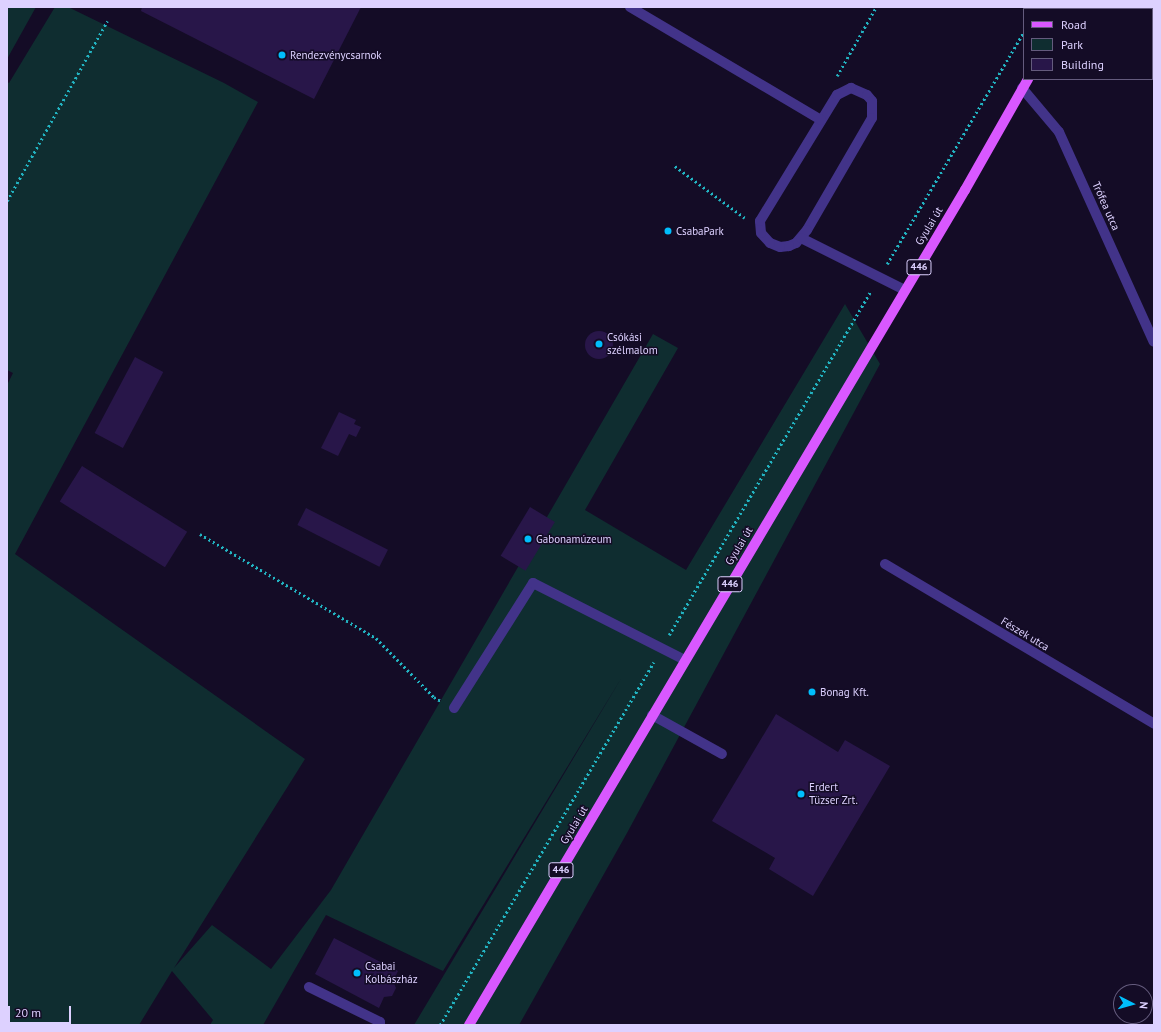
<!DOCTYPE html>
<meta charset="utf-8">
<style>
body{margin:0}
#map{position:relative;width:1161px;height:1032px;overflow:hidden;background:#140c26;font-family:"PT Sans",sans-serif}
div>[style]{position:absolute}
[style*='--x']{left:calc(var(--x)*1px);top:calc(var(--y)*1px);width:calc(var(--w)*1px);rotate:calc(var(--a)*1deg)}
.green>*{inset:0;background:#0f2d30}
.building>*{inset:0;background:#281649;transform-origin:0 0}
.round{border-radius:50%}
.path>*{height:2.5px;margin-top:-1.25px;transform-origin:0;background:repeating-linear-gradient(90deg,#22b4c2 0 2px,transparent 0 5px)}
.service>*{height:10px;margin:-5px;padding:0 5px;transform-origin:5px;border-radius:5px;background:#423389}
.minor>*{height:10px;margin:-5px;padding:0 5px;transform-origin:5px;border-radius:5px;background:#423389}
.primary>*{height:10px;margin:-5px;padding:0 5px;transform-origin:5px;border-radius:5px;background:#d958ff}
.dots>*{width:11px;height:11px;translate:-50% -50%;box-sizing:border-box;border:2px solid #140c26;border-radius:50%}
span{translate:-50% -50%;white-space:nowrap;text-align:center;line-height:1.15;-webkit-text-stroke:3px #140c26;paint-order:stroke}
.shield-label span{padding:1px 3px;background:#140c26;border:1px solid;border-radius:3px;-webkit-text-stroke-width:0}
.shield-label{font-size:10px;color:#ddd1ff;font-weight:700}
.poi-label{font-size:11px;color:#ddd1ff}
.left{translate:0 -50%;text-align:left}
.street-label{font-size:11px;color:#ddd1ff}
.frame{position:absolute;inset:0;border:8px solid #ddd1ff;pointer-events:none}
.legend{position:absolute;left:1023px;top:8px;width:130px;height:72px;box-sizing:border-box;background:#140c26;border:1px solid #645b7d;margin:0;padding:5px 7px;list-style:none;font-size:12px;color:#ddd1ff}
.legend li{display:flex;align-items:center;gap:8px;height:20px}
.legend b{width:20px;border:1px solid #645b7d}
.north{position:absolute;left:1113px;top:984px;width:40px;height:40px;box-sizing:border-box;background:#140c26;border:1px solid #645b7d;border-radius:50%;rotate:96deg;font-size:11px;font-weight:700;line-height:16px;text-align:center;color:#ddd1ff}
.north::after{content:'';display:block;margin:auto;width:14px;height:18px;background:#00befc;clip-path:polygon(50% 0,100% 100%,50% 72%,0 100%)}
.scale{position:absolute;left:8px;top:1006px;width:63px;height:18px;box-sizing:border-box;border:2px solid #ddd1ff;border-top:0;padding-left:5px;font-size:12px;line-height:14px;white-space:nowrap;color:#ddd1ff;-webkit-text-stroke:3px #140c26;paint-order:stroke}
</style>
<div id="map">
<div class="green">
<i style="clip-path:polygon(7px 7px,36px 7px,7px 59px)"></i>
<i style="clip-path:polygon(55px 7px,68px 7px,224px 83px,258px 102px,15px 554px,305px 759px,174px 968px,212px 925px,271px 969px,331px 890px,653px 334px,678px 348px,585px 510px,686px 570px,845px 304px,880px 364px,627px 833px,519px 1025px,414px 1025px,622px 677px,443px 971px,326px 915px,263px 1025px,210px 1025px,213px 1020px,172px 971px,139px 1025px,7px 1025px,7px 385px,13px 373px,7px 370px,7px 82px,9px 83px)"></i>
</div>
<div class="building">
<i style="clip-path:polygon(142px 7px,361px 7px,314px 99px,141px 11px)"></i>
<i class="round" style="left:585px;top:331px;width:28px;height:28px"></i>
<i style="left:135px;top:357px;width:32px;height:86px;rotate:28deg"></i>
<i style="clip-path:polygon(339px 412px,356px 420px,354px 424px,361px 427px,356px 437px,349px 434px,338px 456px,321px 448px)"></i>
<i style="left:82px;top:466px;width:124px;height:42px;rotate:32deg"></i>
<i style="left:530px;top:507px;width:29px;height:57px;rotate:31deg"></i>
<i style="left:306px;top:508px;width:92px;height:19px;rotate:27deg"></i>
<i style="clip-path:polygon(776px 714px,838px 752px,845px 740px,890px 766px,813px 896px,769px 869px,775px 858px,712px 821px)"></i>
<i style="clip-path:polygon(334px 938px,398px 971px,393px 981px,396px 988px,392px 996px,384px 997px,379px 1008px,315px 974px)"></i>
</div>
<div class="path">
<i style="--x:1037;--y:9;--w:2;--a:-63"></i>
<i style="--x:837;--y:76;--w:79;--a:-60.5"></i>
<i style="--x:675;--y:166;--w:87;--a:36.6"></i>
<i style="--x:7;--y:201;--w:206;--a:-60.9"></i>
<i style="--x:887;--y:264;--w:270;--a:-59.5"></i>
<i style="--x:200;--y:534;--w:204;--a:30.6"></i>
<i style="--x:376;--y:638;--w:83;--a:45.5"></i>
<i style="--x:434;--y:697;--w:8;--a:30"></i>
<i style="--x:669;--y:635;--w:399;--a:-59.6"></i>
<i style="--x:440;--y:1025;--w:421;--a:-59.5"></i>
</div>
<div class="service">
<i style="--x:851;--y:88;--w:17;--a:24"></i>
<i style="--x:867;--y:95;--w:8;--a:50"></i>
<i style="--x:872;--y:101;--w:17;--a:90"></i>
<i style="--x:872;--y:118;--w:129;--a:120.1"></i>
<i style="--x:807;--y:230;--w:17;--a:130"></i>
<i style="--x:796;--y:243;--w:8;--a:157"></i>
<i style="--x:789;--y:246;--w:9;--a:174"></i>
<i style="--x:780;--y:247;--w:11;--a:-158"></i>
<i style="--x:770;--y:243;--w:13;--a:-132"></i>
<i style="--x:761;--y:233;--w:12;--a:-95"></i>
<i style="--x:760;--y:221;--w:148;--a:-58.6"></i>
<i style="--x:837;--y:95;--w:16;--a:-27"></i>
<i style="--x:801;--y:238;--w:116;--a:26.6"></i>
<i style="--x:454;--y:708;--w:148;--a:-57.7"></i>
<i style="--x:533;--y:583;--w:170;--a:26.9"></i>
<i style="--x:652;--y:715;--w:80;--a:29.1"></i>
<i style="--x:309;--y:987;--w:79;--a:26.2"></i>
<i style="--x:380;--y:1022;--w:3;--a:90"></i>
</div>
<div class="minor">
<i style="--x:630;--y:7;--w:222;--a:30.6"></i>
<i style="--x:1022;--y:88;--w:57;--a:49.9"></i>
<i style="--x:1059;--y:132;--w:230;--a:65.7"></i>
<i style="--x:885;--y:564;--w:313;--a:30.7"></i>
</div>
<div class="primary">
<i style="--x:1069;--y:9;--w:2;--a:-63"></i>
<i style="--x:469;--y:1025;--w:971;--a:-59.29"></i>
<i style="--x:965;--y:190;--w:128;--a:-60.4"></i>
</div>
<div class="dots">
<i style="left:282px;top:55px;background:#00befc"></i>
<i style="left:668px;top:231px;background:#00befc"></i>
<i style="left:599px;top:344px;background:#00befc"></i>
<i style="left:528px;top:539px;background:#00befc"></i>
<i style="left:812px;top:692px;background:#00befc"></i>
<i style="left:801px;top:794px;background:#00befc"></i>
<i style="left:357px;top:973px;background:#00befc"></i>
</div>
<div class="shield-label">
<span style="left:919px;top:267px">446</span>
<span style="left:730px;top:584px">446</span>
<span style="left:561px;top:870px">446</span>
</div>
<div class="poi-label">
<span class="left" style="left:290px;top:55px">Rendezvénycsarnok</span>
<span class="left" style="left:676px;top:231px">CsabaPark</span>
<span class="left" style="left:607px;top:344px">Csókási<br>szélmalom</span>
<span class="left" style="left:536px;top:539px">Gabonamúzeum</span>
<span class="left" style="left:820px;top:692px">Bonag Kft.</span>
<span class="left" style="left:809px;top:794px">Erdert<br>Tüzser Zrt.</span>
<span class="left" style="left:365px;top:973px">Csabai<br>Kolbászház</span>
</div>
<div class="street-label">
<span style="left:1106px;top:206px;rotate:66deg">Trófea utca</span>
<span style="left:929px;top:226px;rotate:-59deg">Gyulai út</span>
<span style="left:739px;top:546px;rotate:-59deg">Gyulai út</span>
<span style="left:1025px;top:634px;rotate:31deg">Fészek utca</span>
<span style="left:574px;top:825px;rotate:-59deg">Gyulai út</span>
</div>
<div class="frame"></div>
<ul class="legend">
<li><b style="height:5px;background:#d958ff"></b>Road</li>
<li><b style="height:11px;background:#0f2d30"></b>Park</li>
<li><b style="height:11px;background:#281649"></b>Building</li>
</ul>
<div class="north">N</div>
<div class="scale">20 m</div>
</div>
